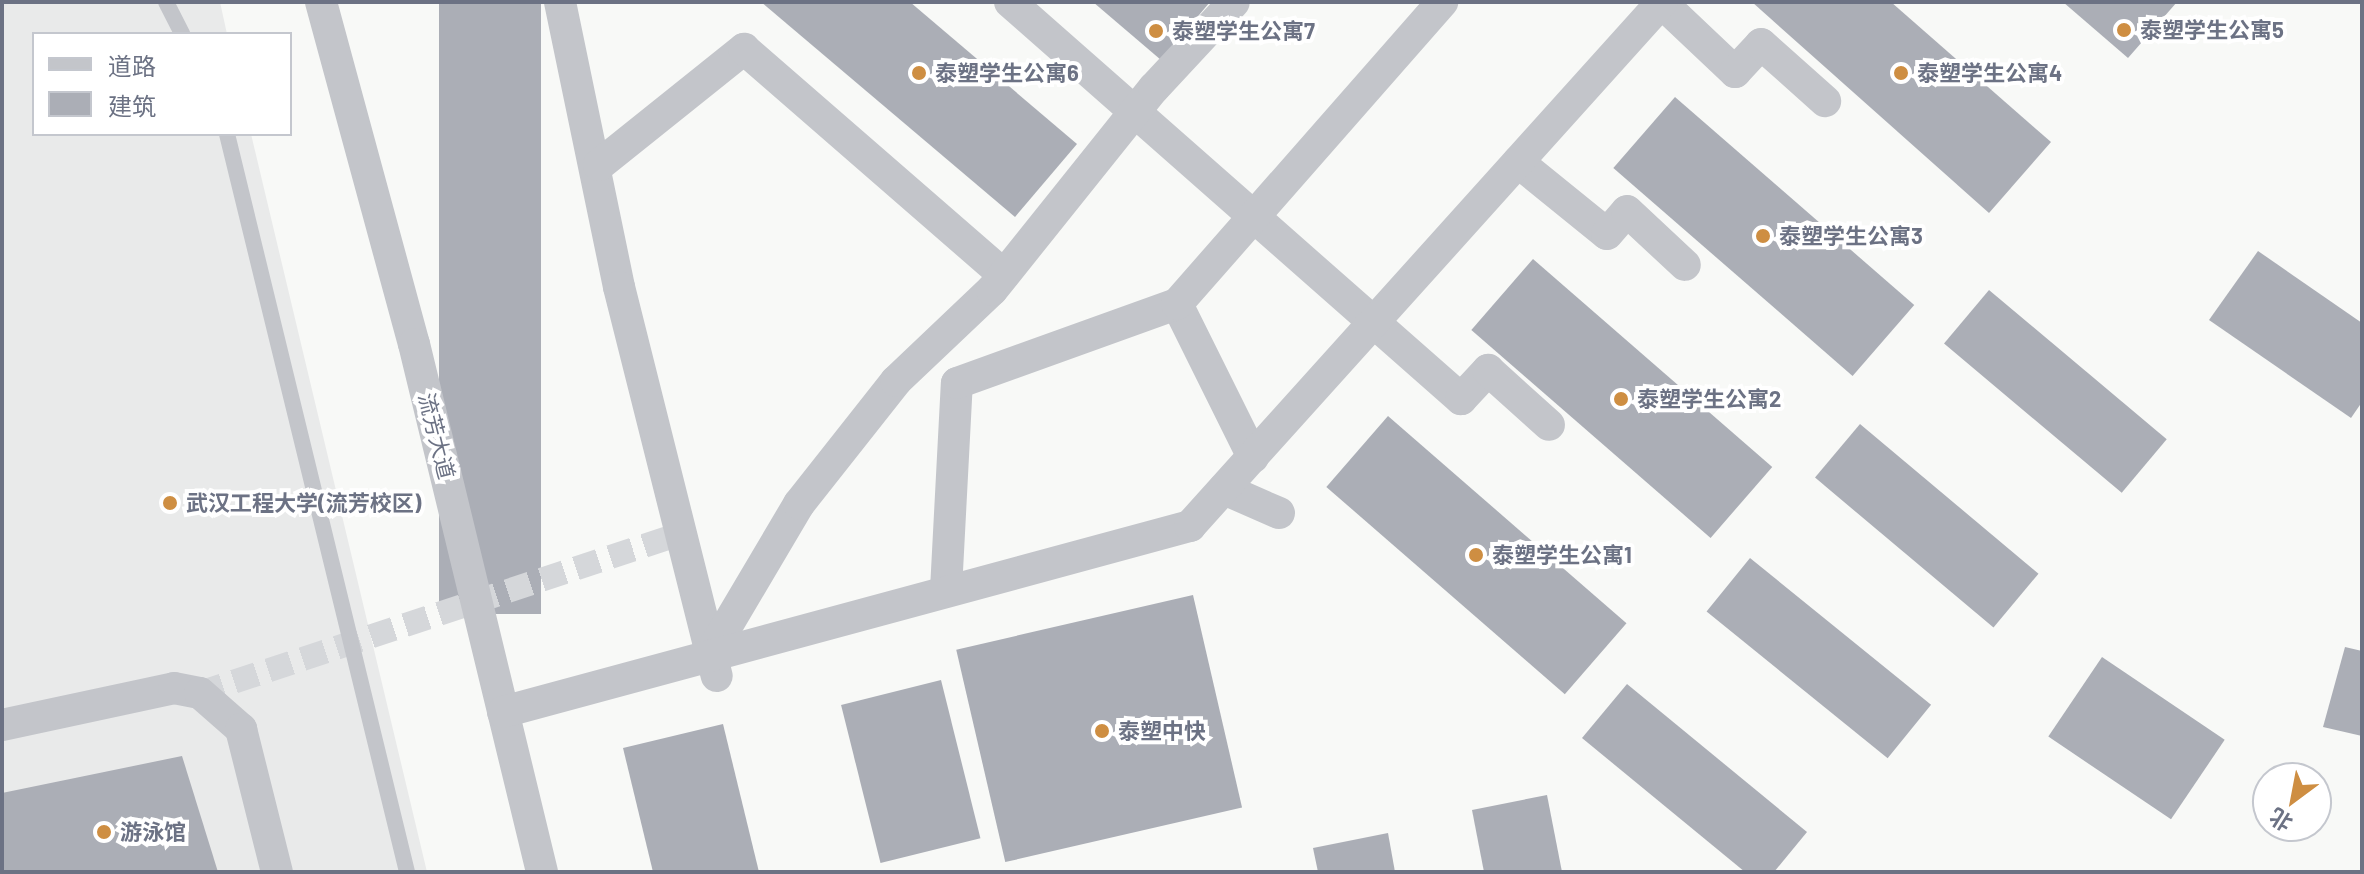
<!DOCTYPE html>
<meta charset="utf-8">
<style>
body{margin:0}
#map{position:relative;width:2364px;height:874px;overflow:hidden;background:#f8f9f7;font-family:Barlow,"Noto Sans SC",sans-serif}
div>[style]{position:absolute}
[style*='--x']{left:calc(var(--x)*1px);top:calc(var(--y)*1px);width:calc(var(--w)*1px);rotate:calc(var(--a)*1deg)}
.built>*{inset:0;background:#e9eaea}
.building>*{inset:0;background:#abaeb6;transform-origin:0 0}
.pedestrian-tunnel>*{height:24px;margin-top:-12px;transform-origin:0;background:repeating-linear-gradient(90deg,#d5d7da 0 24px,transparent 0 36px)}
.service>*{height:16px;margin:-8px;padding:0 8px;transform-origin:8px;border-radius:8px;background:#c3c5ca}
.minor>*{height:32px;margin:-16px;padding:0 16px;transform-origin:16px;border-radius:16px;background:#c3c5ca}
.dots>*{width:22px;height:22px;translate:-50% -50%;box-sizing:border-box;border:4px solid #fff;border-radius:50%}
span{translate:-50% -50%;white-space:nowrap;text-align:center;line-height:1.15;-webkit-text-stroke:8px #fff;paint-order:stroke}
.poi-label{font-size:22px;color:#6c7284;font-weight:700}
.left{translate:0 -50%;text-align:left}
.street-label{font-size:22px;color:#6c7284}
.frame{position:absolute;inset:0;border:4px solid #6c7284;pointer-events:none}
.legend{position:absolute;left:32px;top:32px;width:260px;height:104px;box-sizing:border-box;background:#fff;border:2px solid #c4c7ce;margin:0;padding:10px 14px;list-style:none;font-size:24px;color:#6c7284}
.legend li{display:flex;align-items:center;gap:16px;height:40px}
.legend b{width:40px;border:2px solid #c4c7ce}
.north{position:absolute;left:2252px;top:762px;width:80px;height:80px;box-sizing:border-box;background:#fff;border:2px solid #c4c7ce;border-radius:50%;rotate:212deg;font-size:22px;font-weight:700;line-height:32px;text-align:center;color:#6c7284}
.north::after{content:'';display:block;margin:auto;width:28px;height:36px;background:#ce8e42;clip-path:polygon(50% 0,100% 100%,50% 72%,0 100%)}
</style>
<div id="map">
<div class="built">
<i style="clip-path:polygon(2px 2px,220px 2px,227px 34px,34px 34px,34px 134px,251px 134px,427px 872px,2px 872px)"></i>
</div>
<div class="building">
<i style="left:439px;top:2px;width:102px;height:612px"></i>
<i style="clip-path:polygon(761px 2px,910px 2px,1077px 144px,1015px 217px)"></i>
<i style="clip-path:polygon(1093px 2px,1210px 2px,1161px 60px)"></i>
<i style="clip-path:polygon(1752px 2px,1891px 2px,2051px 142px,1989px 213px)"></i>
<i style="clip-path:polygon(2063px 2px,2177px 2px,2128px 58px)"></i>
<i style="left:1675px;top:97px;width:317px;height:94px;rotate:41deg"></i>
<i style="clip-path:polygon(2258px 251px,2362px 323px,2362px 402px,2351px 418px,2209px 320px)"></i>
<i style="left:1533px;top:259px;width:317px;height:94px;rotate:41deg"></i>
<i style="left:1989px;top:290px;width:232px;height:70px;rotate:40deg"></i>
<i style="left:1388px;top:416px;width:316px;height:94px;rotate:41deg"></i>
<i style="left:1860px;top:424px;width:233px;height:70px;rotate:40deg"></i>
<i style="left:1750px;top:558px;width:233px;height:69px;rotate:39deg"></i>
<i style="left:1193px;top:595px;width:218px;height:243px;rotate:77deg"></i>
<i style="clip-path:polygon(2345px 647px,2362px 651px,2362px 736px,2323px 727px)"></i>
<i style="left:2102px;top:657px;width:148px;height:96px;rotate:34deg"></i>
<i style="left:941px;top:680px;width:163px;height:103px;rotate:76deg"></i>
<i style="clip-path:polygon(1627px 684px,1807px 832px,1774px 872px,1745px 872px,1582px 738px)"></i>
<i style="clip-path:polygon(723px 724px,759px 872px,653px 872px,623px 748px)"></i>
<i style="clip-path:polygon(182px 756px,218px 872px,2px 872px,2px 793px)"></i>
<i style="clip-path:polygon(1547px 795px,1562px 872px,1484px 872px,1472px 810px)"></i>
<i style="clip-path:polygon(1388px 833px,1395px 872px,1318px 872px,1313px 848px)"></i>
</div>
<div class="pedestrian-tunnel">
<i style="--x:200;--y:693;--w:506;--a:-18.33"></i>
</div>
<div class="service">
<i style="--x:166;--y:2;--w:36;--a:63"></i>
<i style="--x:227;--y:134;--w:760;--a:76.29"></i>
</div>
<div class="minor">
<i style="--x:321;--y:2;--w:354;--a:74.8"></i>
<i style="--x:414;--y:344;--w:543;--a:76.37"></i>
<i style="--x:560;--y:2;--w:291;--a:78.3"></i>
<i style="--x:619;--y:287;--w:401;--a:75.9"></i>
<i style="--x:1010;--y:2;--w:601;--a:41.36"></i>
<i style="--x:1461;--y:399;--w:40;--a:-47"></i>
<i style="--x:1488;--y:370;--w:82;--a:42"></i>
<i style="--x:1661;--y:2;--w:102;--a:43.4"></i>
<i style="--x:1735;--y:72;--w:38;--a:-47"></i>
<i style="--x:1761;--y:44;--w:86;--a:41.7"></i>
<i style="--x:1518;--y:162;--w:114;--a:39"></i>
<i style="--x:1607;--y:234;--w:30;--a:-49"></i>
<i style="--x:1627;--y:211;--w:79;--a:43"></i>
<i style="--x:599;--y:165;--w:186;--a:-38.7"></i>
<i style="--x:744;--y:49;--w:344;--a:41"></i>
<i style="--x:1177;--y:304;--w:171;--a:63.6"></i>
<i style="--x:1224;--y:489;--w:60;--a:23.6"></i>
<i style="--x:946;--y:590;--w:207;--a:-87"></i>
<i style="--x:957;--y:383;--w:234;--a:-19.8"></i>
<i style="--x:1177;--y:304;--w:402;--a:-48.7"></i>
<i style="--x:712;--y:651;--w:171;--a:-59.4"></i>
<i style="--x:799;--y:504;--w:157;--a:-51.7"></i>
<i style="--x:896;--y:381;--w:132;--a:-43.5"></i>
<i style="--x:992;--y:290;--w:259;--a:-51.3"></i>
<i style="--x:1154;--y:88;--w:117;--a:-47.1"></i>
<i style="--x:503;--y:712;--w:712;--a:-15.15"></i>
<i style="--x:1190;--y:526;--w:705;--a:-47.99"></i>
<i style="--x:2;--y:725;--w:176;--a:-12.1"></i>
<i style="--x:174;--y:688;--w:26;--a:11"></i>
<i style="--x:200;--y:693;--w:55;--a:41.3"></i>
<i style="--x:241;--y:729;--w:147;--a:75.9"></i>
</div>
<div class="dots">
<i style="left:2124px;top:30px;background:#ce8e42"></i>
<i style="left:1156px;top:31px;background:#ce8e42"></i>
<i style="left:919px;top:73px;background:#ce8e42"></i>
<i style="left:1901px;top:73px;background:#ce8e42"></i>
<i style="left:1763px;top:236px;background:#ce8e42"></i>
<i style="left:1621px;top:399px;background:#ce8e42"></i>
<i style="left:170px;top:503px;background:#ce8e42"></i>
<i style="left:1476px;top:555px;background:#ce8e42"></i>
<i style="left:1102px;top:731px;background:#ce8e42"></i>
<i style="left:104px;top:832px;background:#ce8e42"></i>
</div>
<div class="poi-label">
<span class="left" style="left:2140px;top:30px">泰塑学生公寓5</span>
<span class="left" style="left:1172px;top:31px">泰塑学生公寓7</span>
<span class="left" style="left:935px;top:73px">泰塑学生公寓6</span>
<span class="left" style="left:1917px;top:73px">泰塑学生公寓4</span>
<span class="left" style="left:1779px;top:236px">泰塑学生公寓3</span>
<span class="left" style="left:1637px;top:399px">泰塑学生公寓2</span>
<span class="left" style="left:186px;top:503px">武汉工程大学(流芳校区)</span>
<span class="left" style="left:1492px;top:555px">泰塑学生公寓1</span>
<span class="left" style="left:1118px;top:731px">泰塑中快</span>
<span class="left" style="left:120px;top:832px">游泳馆</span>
</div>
<div class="street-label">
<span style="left:437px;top:436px;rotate:76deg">流芳大道</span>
</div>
<div class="frame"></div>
<ul class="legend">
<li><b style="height:10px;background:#c3c5ca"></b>道路</li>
<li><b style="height:22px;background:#abaeb6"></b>建筑</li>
</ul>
<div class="north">北</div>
</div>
